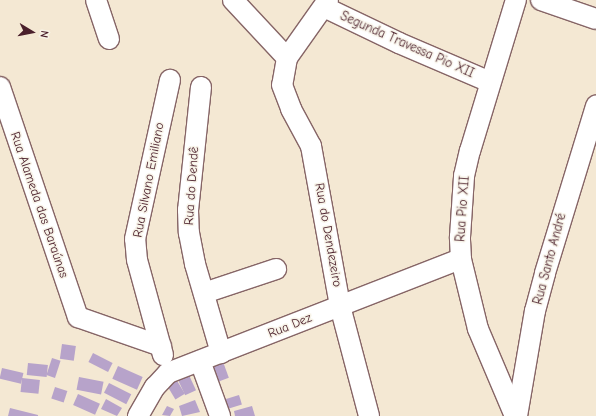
<!DOCTYPE html>
<meta charset="utf-8">
<style>
body{margin:0}
#map{position:relative;width:596px;height:416px;overflow:hidden;background:#f4e8d3;font-family:"Comic Neue",sans-serif}
div>[style]{position:absolute}
[style*='--x']{left:calc(var(--x)*1px);top:calc(var(--y)*1px);width:calc(var(--w)*1px);rotate:calc(var(--a)*1deg)}
.building>*{inset:0;background:#b7a3ca;transform-origin:0 0}
.roads{filter:drop-shadow(1px 0 #866566) drop-shadow(-1px 0 #866566) drop-shadow(0 1px #866566) drop-shadow(0 -1px #866566)}
.minor>*{height:20px;margin:-10px;padding:0 10px;transform-origin:10px;border-radius:10px;background:#fff}
span{translate:-50% -50%;white-space:nowrap;text-align:center;line-height:1.15;-webkit-text-stroke:3px #f7f3e8;paint-order:stroke}
.street-label{font-size:13px;color:#4a1f2b}
.north{position:absolute;left:12px;top:12px;width:40px;height:40px;-webkit-text-stroke:3px #f7f3e8;paint-order:stroke;rotate:100deg;font-size:11px;font-weight:700;line-height:16px;text-align:center;color:#4a1f2b}
.north::after{content:'';display:block;margin:auto;width:14px;height:18px;background:#4a1f2b;clip-path:polygon(50% 0,100% 100%,50% 72%,0 100%)}
</style>
<div id="map">
<div class="building">
<i style="left:62px;top:344px;width:14px;height:15px;rotate:8deg"></i>
<i style="left:93px;top:353px;width:22px;height:10px;rotate:27deg"></i>
<i style="left:52px;top:358px;width:9px;height:18px;rotate:18deg"></i>
<i style="left:222px;top:359px;width:20px;height:18px;rotate:70deg"></i>
<i style="left:28px;top:363px;width:20px;height:12px;rotate:6deg"></i>
<i style="left:118px;top:366px;width:27px;height:14px;rotate:24deg"></i>
<i style="left:2px;top:368px;width:22px;height:11px;rotate:13deg"></i>
<i style="left:188px;top:373px;width:19px;height:12px;rotate:65deg"></i>
<i style="left:173px;top:374px;width:23px;height:11px;rotate:59deg"></i>
<i style="left:79px;top:377px;width:25px;height:13px;rotate:11deg"></i>
<i style="left:22px;top:378px;width:18px;height:14px;rotate:6deg"></i>
<i style="left:109px;top:383px;width:25px;height:11px;rotate:27deg"></i>
<i style="left:55px;top:387px;width:13px;height:12px;rotate:18deg"></i>
<i style="left:78px;top:394px;width:24px;height:12px;rotate:24deg"></i>
<i style="left:239px;top:395px;width:10px;height:22px;rotate:73deg"></i>
<i style="clip-path:polygon(106px 399px,122px 408px,117px 416px,101px 409px)"></i>
<i style="clip-path:polygon(195px 400px,200px 412px,182px 416px,179px 406px)"></i>
<i style="clip-path:polygon(167px 406px,174px 409px,170px 416px,162px 415px)"></i>
<i style="clip-path:polygon(252px 406px,255px 416px,235px 416px,234px 411px)"></i>
<i style="clip-path:polygon(10px 408px,38px 415px,38px 416px,8px 416px)"></i>
</div>
<div class="roads">
<div class="minor">
<i style="--x:96;--y:0;--w:41;--a:71.6"></i>
<i style="--x:233;--y:0;--w:79;--a:47"></i>
<i style="--x:328;--y:0;--w:71;--a:125.3"></i>
<i style="--x:287;--y:58;--w:27;--a:100"></i>
<i style="--x:282;--y:85;--w:26;--a:69"></i>
<i style="--x:291;--y:109;--w:42;--a:61.6"></i>
<i style="--x:311;--y:146;--w:163;--a:79.7"></i>
<i style="--x:340;--y:306;--w:114;--a:75.2"></i>
<i style="--x:541;--y:0;--w:58;--a:19.1"></i>
<i style="--x:324;--y:7;--w:83;--a:25.6"></i>
<i style="--x:399;--y:43;--w:99;--a:23.2"></i>
<i style="--x:0;--y:87;--w:243;--a:71.3"></i>
<i style="--x:78;--y:317;--w:88;--a:19.3"></i>
<i style="--x:201;--y:87;--w:124;--a:96"></i>
<i style="--x:188;--y:210;--w:23;--a:88"></i>
<i style="--x:189;--y:233;--w:32;--a:79"></i>
<i style="--x:195;--y:264;--w:93;--a:73.7"></i>
<i style="--x:204;--y:293;--w:76;--a:-18.4"></i>
<i style="--x:163;--y:355;--w:98;--a:-105.3"></i>
<i style="--x:137;--y:260;--w:21;--a:-95"></i>
<i style="--x:135;--y:239;--w:163;--a:-77.6"></i>
<i style="--x:200;--y:361;--w:59;--a:70"></i>
<i style="--x:138;--y:416;--w:34;--a:-60"></i>
<i style="--x:155;--y:387;--w:19;--a:-47"></i>
<i style="--x:168;--y:373;--w:314;--a:-21.3"></i>
<i style="--x:515;--y:416;--w:95;--a:-113"></i>
<i style="--x:478;--y:329;--w:72;--a:-103.7"></i>
<i style="--x:461;--y:259;--w:22;--a:-93"></i>
<i style="--x:460;--y:237;--w:61;--a:-86.2"></i>
<i style="--x:464;--y:176;--w:26;--a:-77"></i>
<i style="--x:470;--y:151;--w:158;--a:-73.1"></i>
<i style="--x:517;--y:416;--w:107;--a:-80.3"></i>
<i style="--x:535;--y:311;--w:39;--a:-75"></i>
<i style="--x:545;--y:273;--w:175;--a:-73"></i>
</div>
</div>
<div class="street-label">
<span style="left:407px;top:45px;rotate:24deg">Segunda Travessa Pio XII</span>
<span style="left:149px;top:180px;rotate:-79deg">Rua Silvano Emiliano</span>
<span style="left:192px;top:186px;rotate:-86deg">Rua do Dendê</span>
<span style="left:39px;top:205px;rotate:71deg">Rua Alameda das Baraúnas</span>
<span style="left:463px;top:209px;rotate:-86deg">Rua Pio XII</span>
<span style="left:328px;top:235px;rotate:80deg">Rua do Dendezeiro</span>
<span style="left:550px;top:259px;rotate:-75deg">Rua Santo André</span>
<span style="left:290px;top:326px;rotate:-22deg">Rua Dez</span>
</div>
<div class="north">N</div>
</div>
